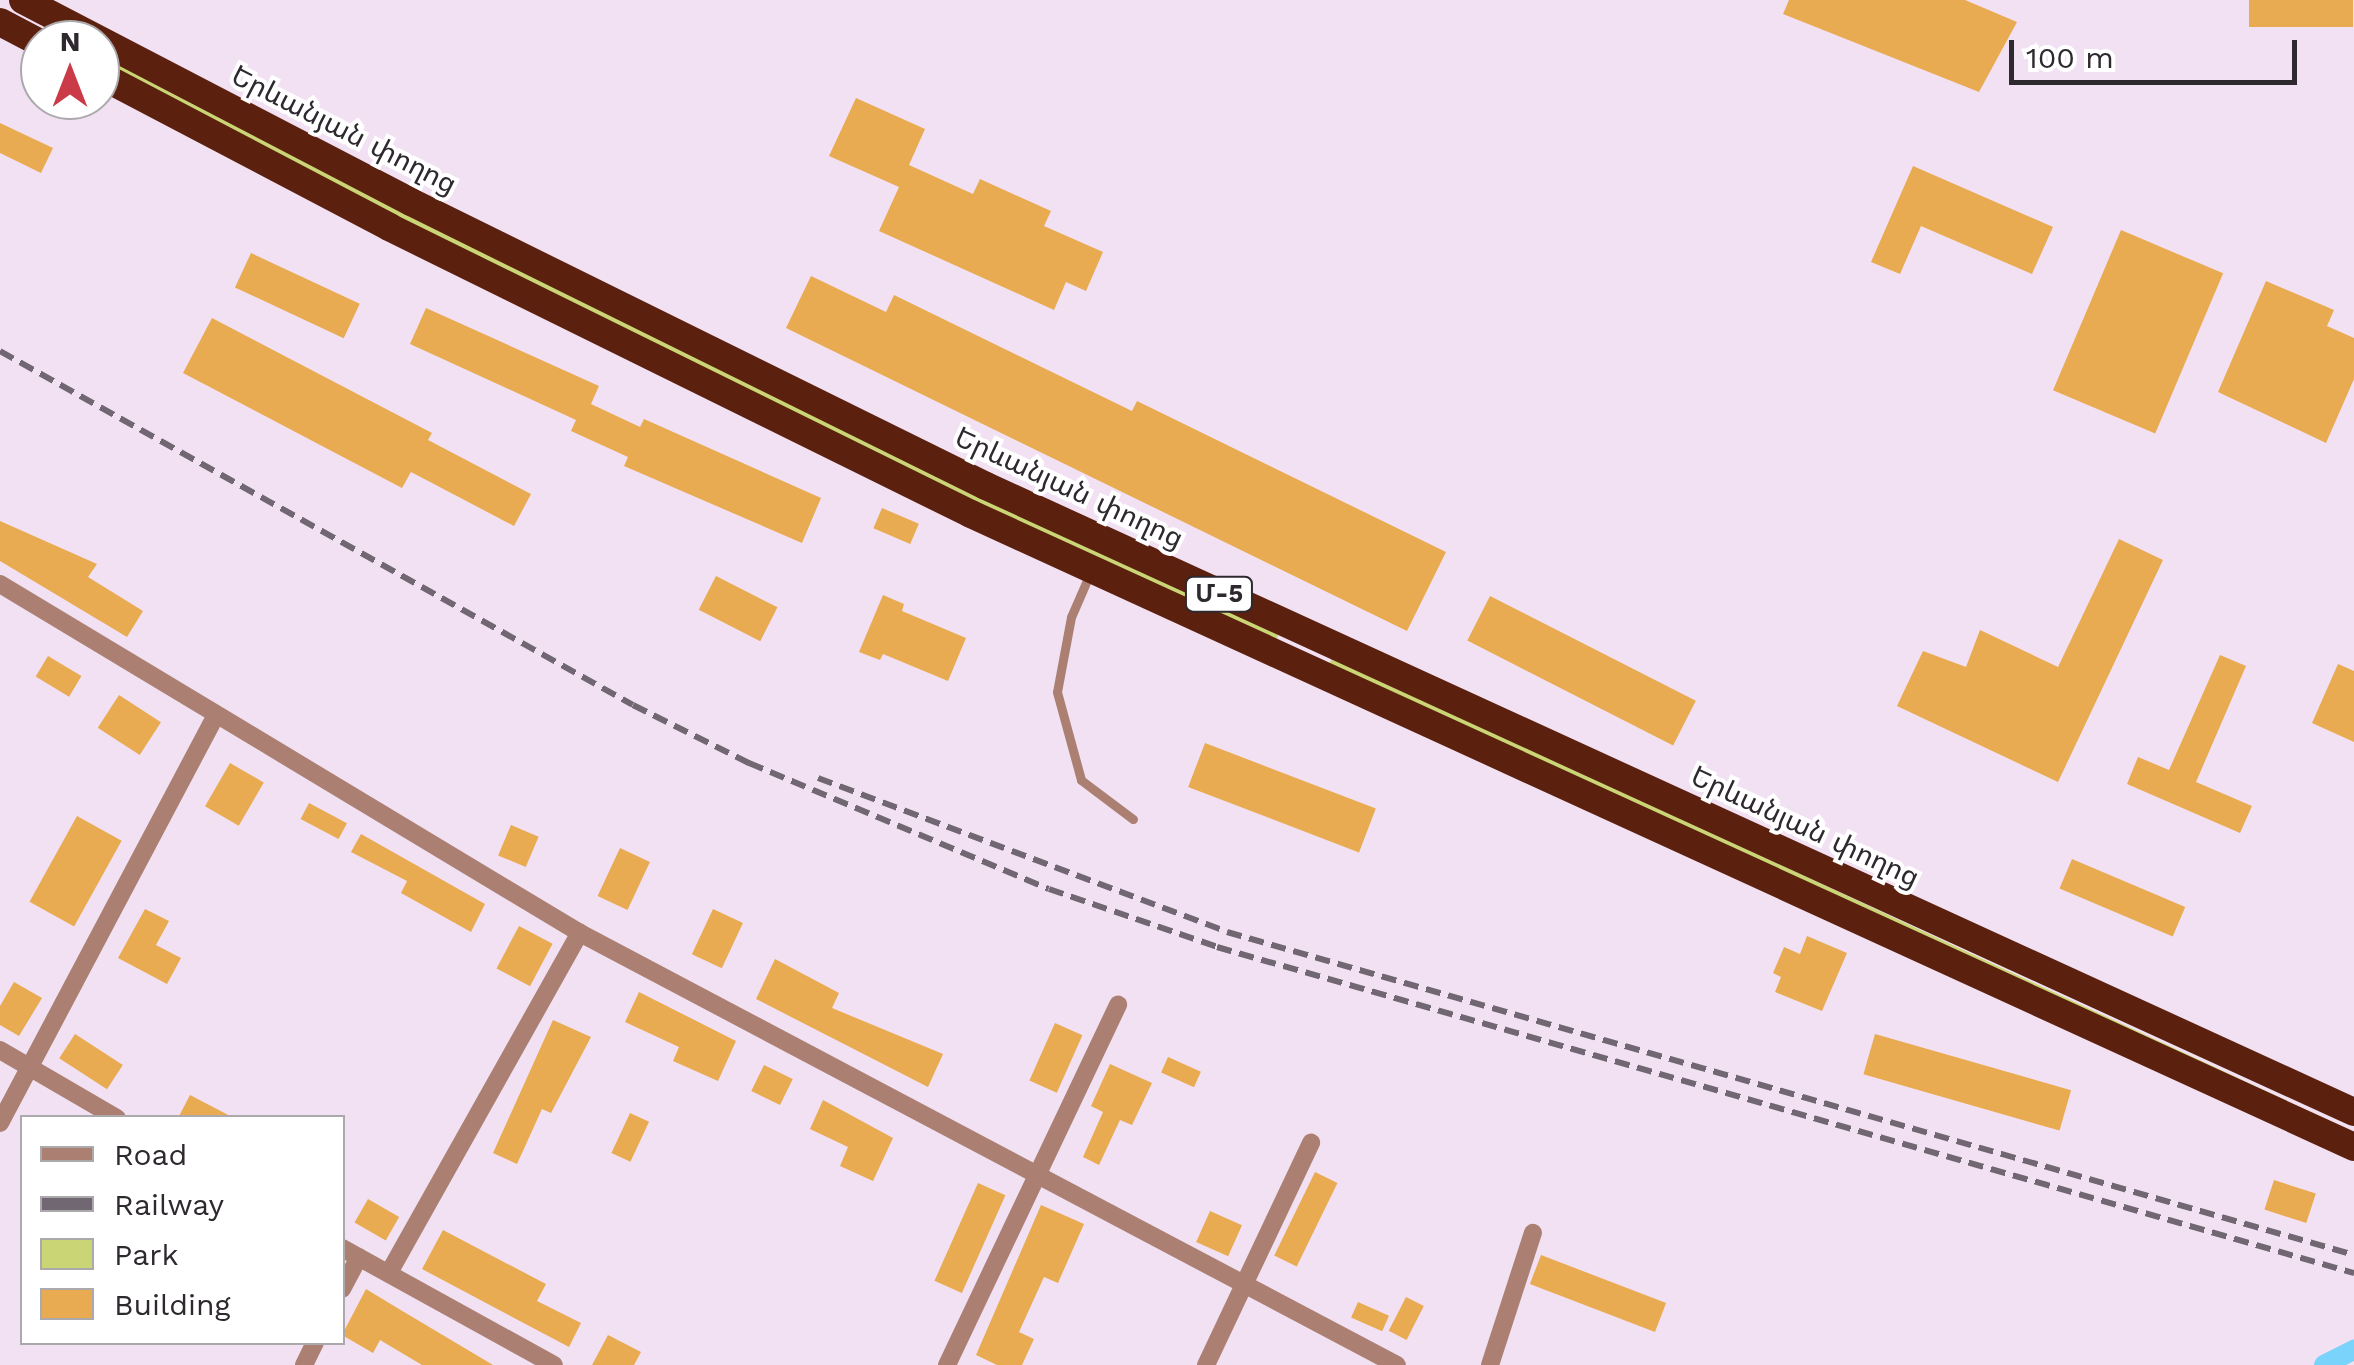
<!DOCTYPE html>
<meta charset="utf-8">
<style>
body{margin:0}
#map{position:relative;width:2354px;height:1365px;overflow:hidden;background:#f2e1f3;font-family:"Work Sans","Noto Sans Armenian",sans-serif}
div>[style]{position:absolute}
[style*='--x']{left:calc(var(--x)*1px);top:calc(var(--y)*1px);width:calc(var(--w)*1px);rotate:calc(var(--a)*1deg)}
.green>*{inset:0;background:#cad676;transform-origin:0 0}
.canal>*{height:20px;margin:-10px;padding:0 10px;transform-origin:10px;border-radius:10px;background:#79d3fa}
.building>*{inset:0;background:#e8ab51;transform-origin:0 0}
.service>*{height:9px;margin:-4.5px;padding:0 4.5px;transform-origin:4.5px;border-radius:4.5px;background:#ab8073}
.minor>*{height:18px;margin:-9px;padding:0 9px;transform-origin:9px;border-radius:9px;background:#ab8073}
.trunk>*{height:28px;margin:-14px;padding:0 14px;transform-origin:14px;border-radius:14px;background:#5c200e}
.rail>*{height:6px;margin-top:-3px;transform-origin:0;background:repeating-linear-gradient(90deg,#716772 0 15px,transparent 0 23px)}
span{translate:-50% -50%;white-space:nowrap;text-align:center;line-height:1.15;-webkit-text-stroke:8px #fff;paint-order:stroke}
.shield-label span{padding:2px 8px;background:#fff;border:2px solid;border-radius:8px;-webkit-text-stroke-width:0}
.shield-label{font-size:25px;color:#2e282f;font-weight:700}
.street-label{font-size:28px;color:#2e282f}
.legend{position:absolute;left:20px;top:1115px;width:325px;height:230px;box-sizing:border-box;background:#fff;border:2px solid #aba9ac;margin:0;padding:12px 18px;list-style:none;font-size:30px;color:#2e282f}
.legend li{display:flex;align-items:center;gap:20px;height:50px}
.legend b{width:50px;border:2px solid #aba9ac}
.north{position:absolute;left:20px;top:20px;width:100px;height:100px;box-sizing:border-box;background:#fff;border:2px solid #aba9ac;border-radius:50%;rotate:0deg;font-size:28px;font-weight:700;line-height:40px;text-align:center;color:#2e282f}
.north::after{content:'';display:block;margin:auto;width:35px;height:45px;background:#cb3b47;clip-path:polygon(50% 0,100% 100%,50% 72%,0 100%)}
.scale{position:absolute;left:2009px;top:40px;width:288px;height:45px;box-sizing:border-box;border:5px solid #2e282f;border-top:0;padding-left:12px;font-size:30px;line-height:35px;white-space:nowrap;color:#2e282f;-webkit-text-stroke:8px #fff;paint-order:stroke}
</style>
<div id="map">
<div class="green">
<i style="clip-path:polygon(100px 54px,1279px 633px,1275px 643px,940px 490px,100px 68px)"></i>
<i style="left:1333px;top:656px;width:1124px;height:14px;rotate:25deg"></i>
</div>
<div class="canal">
<i style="--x:2324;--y:1365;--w:34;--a:-27"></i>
</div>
<div class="building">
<i style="clip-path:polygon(1789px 0,1965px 0,2017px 22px,1979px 92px,1783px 14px)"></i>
<i style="left:2249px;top:0;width:104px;height:27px"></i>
<i style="clip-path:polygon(856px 98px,925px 129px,909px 165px,973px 194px,980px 179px,1051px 211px,1044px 226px,1103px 252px,1086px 291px,1066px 282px,1054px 310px,879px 231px,899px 187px,829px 156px)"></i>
<i style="clip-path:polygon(0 123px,53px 148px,41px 173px,0 153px)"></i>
<i style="clip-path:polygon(1913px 166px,2053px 227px,2032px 274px,1921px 226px,1900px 274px,1871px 262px)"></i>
<i style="left:2121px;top:230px;width:111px;height:174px;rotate:23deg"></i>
<i style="left:251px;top:253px;width:120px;height:38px;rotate:25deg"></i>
<i style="clip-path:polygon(811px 276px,886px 312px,894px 295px,1132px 411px,1137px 401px,1446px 552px,1407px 631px,786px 328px)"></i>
<i style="clip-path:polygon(2266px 281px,2334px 310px,2327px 326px,2354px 338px,2354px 379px,2326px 443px,2218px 392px)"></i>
<i style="clip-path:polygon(426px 308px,599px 386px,591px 404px,640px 427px,644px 419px,821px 498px,802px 543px,624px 466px,628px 457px,571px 431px,576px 420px,410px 344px)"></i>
<i style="clip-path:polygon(212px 318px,432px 433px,428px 440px,531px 494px,514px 526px,411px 472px,402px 488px,183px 373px)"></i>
<i style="left:882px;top:508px;width:40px;height:22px;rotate:23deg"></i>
<i style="clip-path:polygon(0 521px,97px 564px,88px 577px,143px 611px,127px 637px,0 561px)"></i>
<i style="clip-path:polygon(2119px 539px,2163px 560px,2058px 782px,1897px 706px,1923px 651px,1966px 667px,1980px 630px,2058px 667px)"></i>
<i style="left:716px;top:576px;width:69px;height:38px;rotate:27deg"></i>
<i style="clip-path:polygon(883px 595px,904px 604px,902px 611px,966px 638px,948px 681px,883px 654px,880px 660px,859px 652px)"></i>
<i style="left:1490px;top:596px;width:231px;height:50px;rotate:27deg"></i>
<i style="clip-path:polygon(2220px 655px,2246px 666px,2196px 782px,2252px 806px,2240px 833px,2127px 784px,2138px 757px,2169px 770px)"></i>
<i style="left:48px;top:656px;width:39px;height:24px;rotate:31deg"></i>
<i style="clip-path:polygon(2338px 664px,2354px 671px,2354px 742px,2312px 723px)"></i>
<i style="left:119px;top:695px;width:50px;height:39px;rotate:33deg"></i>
<i style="left:1205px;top:743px;width:183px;height:47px;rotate:21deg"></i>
<i style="left:230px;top:763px;width:39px;height:50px;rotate:30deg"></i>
<i style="left:309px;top:803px;width:43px;height:18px;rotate:28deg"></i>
<i style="left:77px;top:816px;width:51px;height:98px;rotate:29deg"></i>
<i style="left:511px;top:825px;width:30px;height:33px;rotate:23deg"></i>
<i style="clip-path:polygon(361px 834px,485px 904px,471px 932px,401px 893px,407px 881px,351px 852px)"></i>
<i style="left:620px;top:848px;width:33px;height:53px;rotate:25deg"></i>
<i style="left:2072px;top:859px;width:123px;height:32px;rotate:23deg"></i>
<i style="clip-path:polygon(145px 909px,169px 921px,156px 945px,181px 958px,167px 984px,118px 958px)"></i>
<i style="left:713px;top:909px;width:33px;height:50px;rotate:25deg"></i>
<i style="left:519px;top:926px;width:38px;height:48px;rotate:28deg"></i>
<i style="clip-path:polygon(1807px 936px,1847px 953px,1822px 1011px,1775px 992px,1781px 977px,1773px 973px,1784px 947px,1800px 954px)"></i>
<i style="clip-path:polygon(775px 959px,839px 993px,832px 1008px,943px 1054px,928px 1087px,756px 999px)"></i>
<i style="clip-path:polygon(14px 982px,42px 998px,19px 1036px,0 1025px,0 1006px)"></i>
<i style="clip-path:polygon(639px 992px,736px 1041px,718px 1081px,673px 1061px,679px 1047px,625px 1022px)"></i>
<i style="clip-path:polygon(553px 1020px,591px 1037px,551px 1113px,542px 1109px,517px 1164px,493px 1153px)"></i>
<i style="left:1055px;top:1023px;width:30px;height:63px;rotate:24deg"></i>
<i style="left:75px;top:1034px;width:57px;height:29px;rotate:33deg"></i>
<i style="left:1875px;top:1034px;width:204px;height:42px;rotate:16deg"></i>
<i style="left:1168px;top:1057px;width:36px;height:17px;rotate:24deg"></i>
<i style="clip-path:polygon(1110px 1064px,1152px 1083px,1132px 1125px,1120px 1120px,1099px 1165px,1083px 1157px,1103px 1112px,1091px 1106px)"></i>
<i style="left:764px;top:1065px;width:32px;height:29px;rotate:26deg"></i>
<i style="clip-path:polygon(190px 1095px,234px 1118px,178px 1118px)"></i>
<i style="clip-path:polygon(823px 1100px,893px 1138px,873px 1181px,840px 1166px,848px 1147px,810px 1129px)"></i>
<i style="left:630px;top:1113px;width:21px;height:44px;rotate:25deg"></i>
<i style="left:1315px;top:1172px;width:25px;height:93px;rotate:26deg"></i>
<i style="left:2274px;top:1180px;width:44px;height:31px;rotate:18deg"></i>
<i style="left:978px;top:1183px;width:30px;height:107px;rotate:24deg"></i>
<i style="left:368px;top:1199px;width:36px;height:27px;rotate:30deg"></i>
<i style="clip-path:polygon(1041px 1205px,1084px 1224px,1058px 1283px,1044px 1277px,1019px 1332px,1034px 1339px,1022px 1365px,997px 1365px,976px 1355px)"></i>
<i style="left:1210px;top:1211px;width:35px;height:34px;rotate:24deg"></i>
<i style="clip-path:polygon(443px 1230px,546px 1284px,537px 1301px,581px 1323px,569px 1347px,422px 1269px)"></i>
<i style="left:1541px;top:1255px;width:134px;height:31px;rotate:21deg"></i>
<i style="clip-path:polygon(366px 1289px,399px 1309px,493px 1365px,422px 1365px,380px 1340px,373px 1353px,342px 1335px)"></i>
<i style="left:1406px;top:1297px;width:20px;height:38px;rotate:27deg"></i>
<i style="left:1358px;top:1302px;width:34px;height:17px;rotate:24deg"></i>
<i style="clip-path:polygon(608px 1335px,641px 1352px,634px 1365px,592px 1365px)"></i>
</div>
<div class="service">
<i style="--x:1091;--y:571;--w:50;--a:113.5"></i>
<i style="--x:1071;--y:617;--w:76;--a:100.6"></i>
<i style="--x:1057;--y:692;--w:91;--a:74.7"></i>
<i style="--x:1081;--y:780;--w:65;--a:36.9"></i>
</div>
<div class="minor">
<i style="--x:0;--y:584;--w:677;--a:31.04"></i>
<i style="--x:580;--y:933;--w:924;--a:27.87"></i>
<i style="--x:0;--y:1050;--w:135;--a:30.2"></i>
<i style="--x:0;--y:1123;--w:458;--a:-62.1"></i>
<i style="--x:342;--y:1248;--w:242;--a:28.9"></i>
<i style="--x:390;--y:1271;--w:388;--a:-60.7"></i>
<i style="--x:342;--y:1289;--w:36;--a:-62"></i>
<i style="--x:304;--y:1365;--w:25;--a:-64"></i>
<i style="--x:947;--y:1365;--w:399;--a:-64.6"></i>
<i style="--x:1206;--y:1365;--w:246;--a:-64.7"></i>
<i style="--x:1490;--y:1365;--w:139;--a:-72"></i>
</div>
<div class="trunk">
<i style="--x:23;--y:0;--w:437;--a:27.5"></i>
<i style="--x:411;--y:202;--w:641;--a:26.29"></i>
<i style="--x:986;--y:486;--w:1504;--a:24.59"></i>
<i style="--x:0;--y:22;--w:45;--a:27.7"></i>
<i style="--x:100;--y:75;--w:327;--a:27.7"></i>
<i style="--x:389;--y:227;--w:649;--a:26.25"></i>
<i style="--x:971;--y:514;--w:1521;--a:24.59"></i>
</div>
<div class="rail">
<i style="--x:0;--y:351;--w:725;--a:29.22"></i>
<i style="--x:633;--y:705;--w:130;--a:26.6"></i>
<i style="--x:749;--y:763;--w:325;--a:22.8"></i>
<i style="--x:1049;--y:889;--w:178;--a:19"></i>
<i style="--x:1217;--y:947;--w:1183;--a:16"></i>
<i style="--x:818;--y:778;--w:437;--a:20.6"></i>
<i style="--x:1227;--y:932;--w:1172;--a:15.99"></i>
</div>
<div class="shield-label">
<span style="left:1219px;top:594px">Մ-5</span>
</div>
<div class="street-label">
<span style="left:344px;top:130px;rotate:27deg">Երևանյան փողոց</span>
<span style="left:1069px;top:488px;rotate:25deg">Երևանյան փողոց</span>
<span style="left:1805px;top:827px;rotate:25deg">Երևանյան փողոց</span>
</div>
<ul class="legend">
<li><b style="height:12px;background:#ab8073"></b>Road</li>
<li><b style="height:12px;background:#716772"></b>Railway</li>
<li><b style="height:28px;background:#cad676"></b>Park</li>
<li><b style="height:28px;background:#e8ab51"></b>Building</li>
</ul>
<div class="north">N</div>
<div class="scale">100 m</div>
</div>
